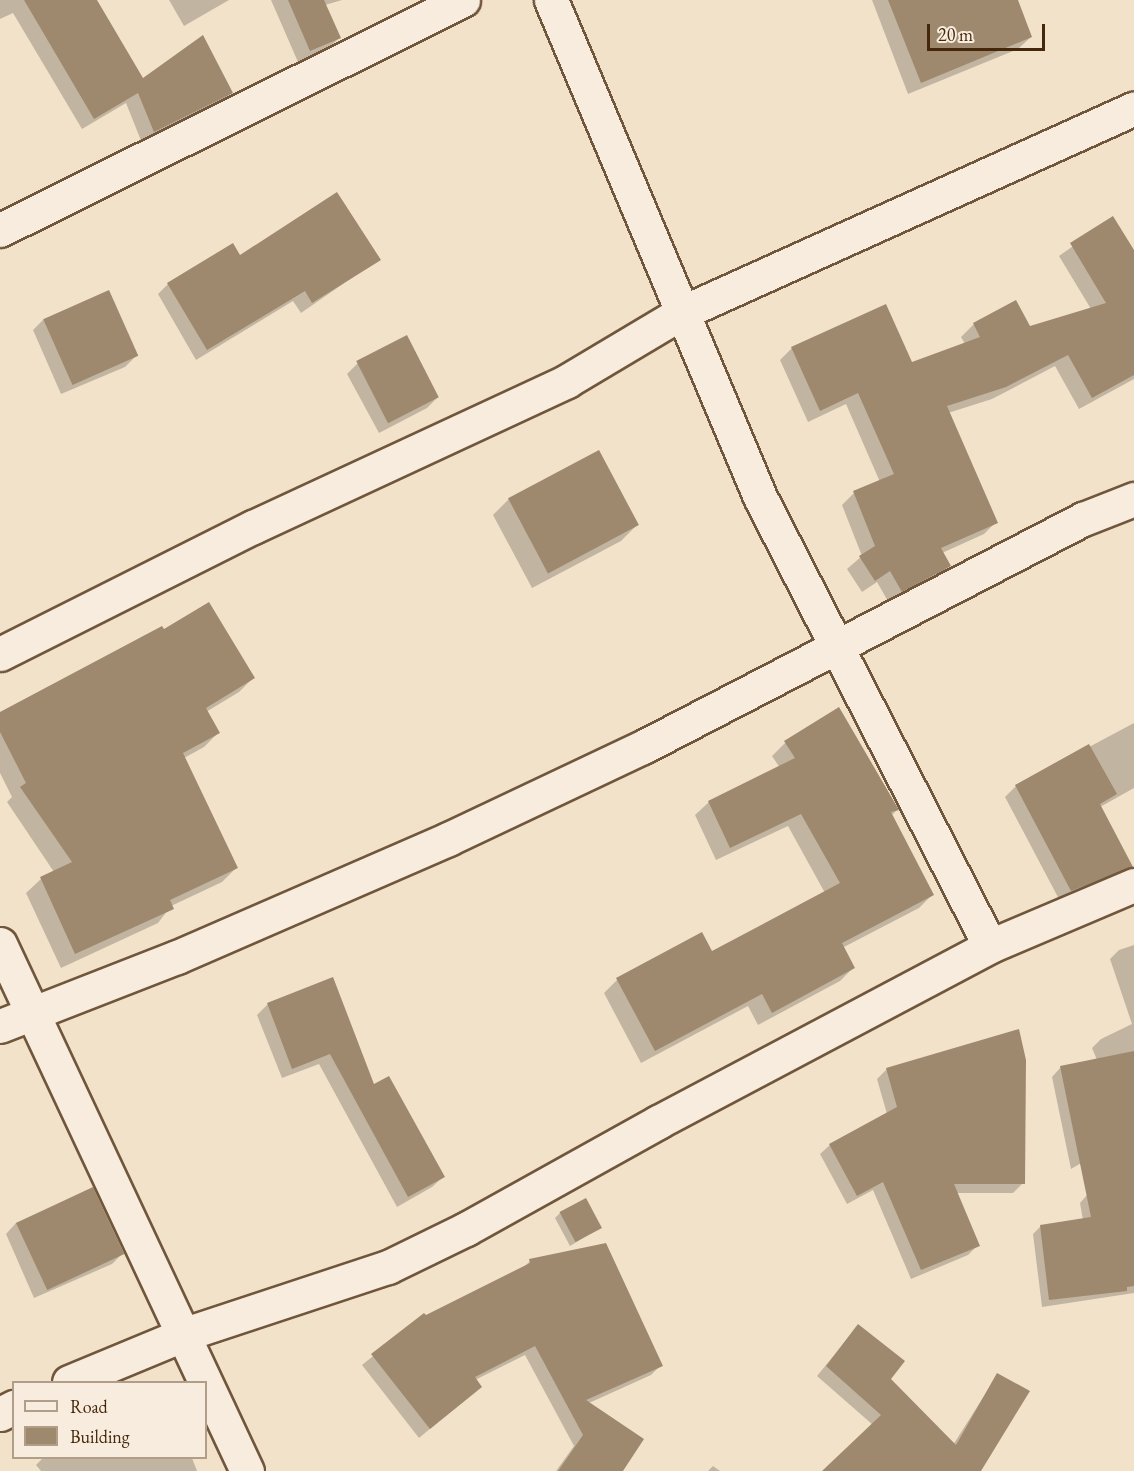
<!DOCTYPE html>
<style>
body{margin:0}
#map{position:relative;width:1134px;height:1471px;overflow:hidden;background:#f2e2ca;font-family:"EB Garamond",serif}
div>[style]{position:absolute}
[style*='--x']{left:calc(var(--x)*1px);top:calc(var(--y)*1px);width:calc(var(--w)*1px);rotate:calc(var(--a)*1deg)}
.shadow>*{inset:0;background:#0003}
.building>*{inset:0;background:#9f896e;transform-origin:0 0}
.roads{filter:drop-shadow(2px 0 #70563b) drop-shadow(-2px 0 #70563b) drop-shadow(0 2px #70563b) drop-shadow(0 -2px #70563b)}
.minor>*{height:33px;margin:-16.5px;padding:0 16.5px;transform-origin:16.5px;border-radius:16.5px;background:#f7ecdd}
span{translate:-50% -50%;white-space:nowrap;text-align:center;line-height:1.15;-webkit-text-stroke:4.5px #f7ecdd;paint-order:stroke}
.legend{position:absolute;left:12px;top:1381px;width:195px;height:78px;box-sizing:border-box;background:#f7ecdd;border:2px solid #b09e89;margin:0;padding:8px 10px;list-style:none;font-size:18px;color:#45280b}
.legend li{display:flex;align-items:center;gap:12px;height:30px}
.legend b{width:30px;border:2px solid #b09e89}
.scale{position:absolute;left:927px;top:24px;width:118px;height:27px;box-sizing:border-box;border:3px solid #45280b;border-top:0;padding-left:8px;font-size:18px;line-height:21px;white-space:nowrap;color:#45280b;-webkit-text-stroke:4px #f7ecdd;paint-order:stroke}
</style>
<div id="map">
<div class="shadow">
<i style="clip-path:polygon(0 0,95px 0,142px 80px,231px 93px,219px 105px,142px 143px,126px 103px,82px 129px,13px 13px,0 19px)"></i>
<i style="clip-path:polygon(169px 0,229px 0,184px 26px)"></i>
<i style="clip-path:polygon(271px 0,342px 0,325px 5px,339px 38px,327px 50px,298px 62px)"></i>
<i style="clip-path:polygon(872px 0,1016px 0,1031px 37px,1018px 49px,908px 94px)"></i>
<i style="clip-path:polygon(1113px 218px,1134px 253px,1134px 379px,1079px 409px,1055px 366px,992px 399px,948px 413px,996px 522px,984px 534px,942px 553px,949px 566px,937px 578px,889px 603px,877px 582px,862px 592px,847px 569px,862px 556px,842px 505px,854px 493px,880px 482px,846px 404px,808px 422px,780px 360px,792px 348px,912px 364px,965px 344px,961px 337px,973px 325px,1016px 302px,1029px 328px,1091px 309px,1059px 256px)"></i>
<i style="clip-path:polygon(240px 257px,379px 259px,301px 313px,293px 301px,196px 360px,158px 294px,168px 284px)"></i>
<i style="clip-path:polygon(44px 319px,136px 356px,125px 367px,61px 394px,33px 330px)"></i>
<i style="clip-path:polygon(358px 363px,438px 397px,427px 408px,379px 433px,347px 374px)"></i>
<i style="clip-path:polygon(509px 499px,637px 525px,621px 541px,532px 588px,493px 515px)"></i>
<i style="clip-path:polygon(253px 678px,239px 692px,206px 712px,218px 733px,204px 747px,184px 758px,236px 868px,222px 882px,171px 906px,158px 923px,61px 968px,26px 893px,41px 879px,54px 872px,7px 802px,12px 797px,0 773px,0 714px)"></i>
<i style="clip-path:polygon(1134px 723px,1134px 788px,1100px 807px,1131px 866px,1121px 877px,1060px 901px,1005px 797px,1016px 786px)"></i>
<i style="clip-path:polygon(785px 743px,897px 810px,891px 816px,932px 895px,919px 908px,842px 948px,853px 968px,840px 981px,758px 1025px,748px 1006px,641px 1063px,604px 993px,617px 980px,711px 953px,825px 893px,788px 826px,716px 860px,695px 815px,709px 802px,780px 768px,772px 756px)"></i>
<i style="clip-path:polygon(1134px 945px,1134px 1132px,1071px 1169px,1052px 1077px,1061px 1067px,1097px 1060px,1092px 1048px,1101px 1039px,1132px 1024px,1110px 959px,1119px 950px)"></i>
<i style="clip-path:polygon(268px 1004px,374px 1086px,443px 1177px,432px 1187px,397px 1207px,319px 1064px,282px 1078px,257px 1015px)"></i>
<i style="clip-path:polygon(887px 1069px,1023px 1183px,1013px 1193px,956px 1193px,978px 1245px,968px 1255px,911px 1279px,873px 1190px,847px 1204px,820px 1154px,830px 1145px,887px 1114px,877px 1079px)"></i>
<i style="clip-path:polygon(1134px 1182px,1134px 1293px,1042px 1307px,1033px 1234px,1041px 1226px,1083px 1220px,1080px 1203px,1087px 1195px)"></i>
<i style="clip-path:polygon(93px 1189px,123px 1253px,112px 1264px,34px 1298px,6px 1234px,16px 1223px)"></i>
<i style="clip-path:polygon(560px 1213px,600px 1228px,570px 1246px,555px 1218px)"></i>
<i style="clip-path:polygon(530px 1261px,661px 1365px,651px 1375px,589px 1403px,621px 1471px,556px 1471px,574px 1446px,525px 1355px,475px 1380px,480px 1387px,419px 1438px,362px 1365px,424px 1315px,426px 1317px,521px 1270px)"></i>
<i style="clip-path:polygon(858px 1326px,889px 1380px,953px 1445px,998px 1374px,976px 1471px,832px 1471px,873px 1425px,817px 1376px)"></i>
<i style="clip-path:polygon(43px 1458px,192px 1458px,197px 1471px,41px 1471px,36px 1465px)"></i>
<i style="clip-path:polygon(713px 1466px,720px 1471px,708px 1471px)"></i>
</div>
<div class="building">
<i style="clip-path:polygon(24px 0,97px 0,143px 78px,203px 35px,233px 93px,154px 132px,138px 93px,94px 119px)"></i>
<i style="clip-path:polygon(288px 0,324px 0,341px 38px,310px 51px)"></i>
<i style="clip-path:polygon(888px 0,1018px 0,1032px 37px,921px 83px)"></i>
<i style="clip-path:polygon(337px 192px,381px 260px,312px 303px,305px 291px,207px 350px,167px 283px,233px 243px,240px 255px)"></i>
<i style="clip-path:polygon(1113px 216px,1134px 250px,1134px 375px,1092px 398px,1068px 355px,1006px 387px,947px 406px,998px 523px,941px 548px,951px 566px,902px 592px,890px 571px,875px 581px,859px 556px,875px 546px,853px 491px,894px 474px,858px 393px,820px 411px,791px 347px,886px 304px,912px 362px,980px 337px,973px 323px,1016px 300px,1030px 326px,1106px 303px,1070px 243px)"></i>
<i style="left:109px;top:290px;width:72px;height:72px;rotate:66deg"></i>
<i style="left:407px;top:335px;width:70px;height:57px;rotate:63deg"></i>
<i style="left:599px;top:450px;width:85px;height:103px;rotate:62deg"></i>
<i style="clip-path:polygon(209px 602px,255px 678px,206px 708px,220px 733px,183px 753px,238px 868px,170px 900px,174px 909px,75px 954px,40px 877px,72px 862px,20px 787px,26px 783px,0 732px,0 712px,162px 626px,164px 629px)"></i>
<i style="clip-path:polygon(839px 707px,899px 810px,891px 812px,934px 895px,842px 943px,855px 968px,772px 1013px,762px 994px,655px 1051px,616px 978px,702px 932px,712px 951px,840px 883px,801px 814px,730px 848px,708px 801px,795px 758px,784px 741px)"></i>
<i style="clip-path:polygon(1089px 744px,1117px 794px,1100px 804px,1133px 867px,1071px 891px,1015px 785px)"></i>
<i style="clip-path:polygon(333px 977px,374px 1084px,389px 1076px,445px 1177px,408px 1197px,330px 1054px,292px 1069px,267px 1003px)"></i>
<i style="clip-path:polygon(1019px 1029px,1026px 1060px,1025px 1184px,954px 1184px,980px 1246px,921px 1270px,883px 1182px,857px 1196px,829px 1144px,897px 1107px,886px 1068px)"></i>
<i style="clip-path:polygon(1134px 1051px,1134px 1286px,1127px 1287px,1127px 1291px,1049px 1300px,1040px 1225px,1091px 1217px,1060px 1066px)"></i>
<i style="left:93px;top:1187px;width:74px;height:85px;rotate:65deg"></i>
<i style="left:586px;top:1198px;width:34px;height:30px;rotate:62deg"></i>
<i style="clip-path:polygon(606px 1243px,663px 1366px,586px 1400px,644px 1439px,623px 1471px,558px 1471px,583px 1435px,535px 1346px,475px 1377px,482px 1387px,430px 1429px,371px 1354px,424px 1313px,426px 1315px,530px 1263px,529px 1259px)"></i>
<i style="clip-path:polygon(858px 1324px,905px 1361px,891px 1379px,956px 1445px,997px 1373px,1030px 1391px,981px 1471px,822px 1471px,881px 1415px,826px 1366px)"></i>
</div>
<div class="roads">
<div class="minor">
<i style="--x:551;--y:0;--w:539;--a:67.19"></i>
<i style="--x:760;--y:497;--w:504;--a:62.88"></i>
<i style="--x:0;--y:230;--w:517;--a:-26.42"></i>
<i style="--x:0;--y:654;--w:283;--a:-26.7"></i>
<i style="--x:253;--y:527;--w:346;--a:-24.9"></i>
<i style="--x:567;--y:381;--w:133;--a:-30.8"></i>
<i style="--x:681;--y:313;--w:497;--a:-24.3"></i>
<i style="--x:0;--y:944;--w:582;--a:64.89"></i>
<i style="--x:0;--y:1026;--w:190;--a:-21.3"></i>
<i style="--x:177;--y:957;--w:296;--a:-23.5"></i>
<i style="--x:448;--y:839;--w:216;--a:-25.3"></i>
<i style="--x:643;--y:747;--w:496;--a:-27.4"></i>
<i style="--x:1083;--y:519;--w:55;--a:-21.4"></i>
<i style="--x:69;--y:1382;--w:126;--a:-22.5"></i>
<i style="--x:185;--y:1334;--w:214;--a:-18.3"></i>
<i style="--x:388;--y:1267;--w:87;--a:-26"></i>
<i style="--x:466;--y:1229;--w:220;--a:-29.1"></i>
<i style="--x:658;--y:1122;--w:376;--a:-27.9"></i>
<i style="--x:990;--y:946;--w:156;--a:-23"></i>
<i style="--x:0;--y:1414;--w:16;--a:-27"></i>
</div>
</div>
<ul class="legend">
<li><b style="height:8px;background:#f7ecdd"></b>Road</li>
<li><b style="height:16px;background:#9f896e"></b>Building</li>
</ul>
<div class="scale">20 m</div>
</div>
